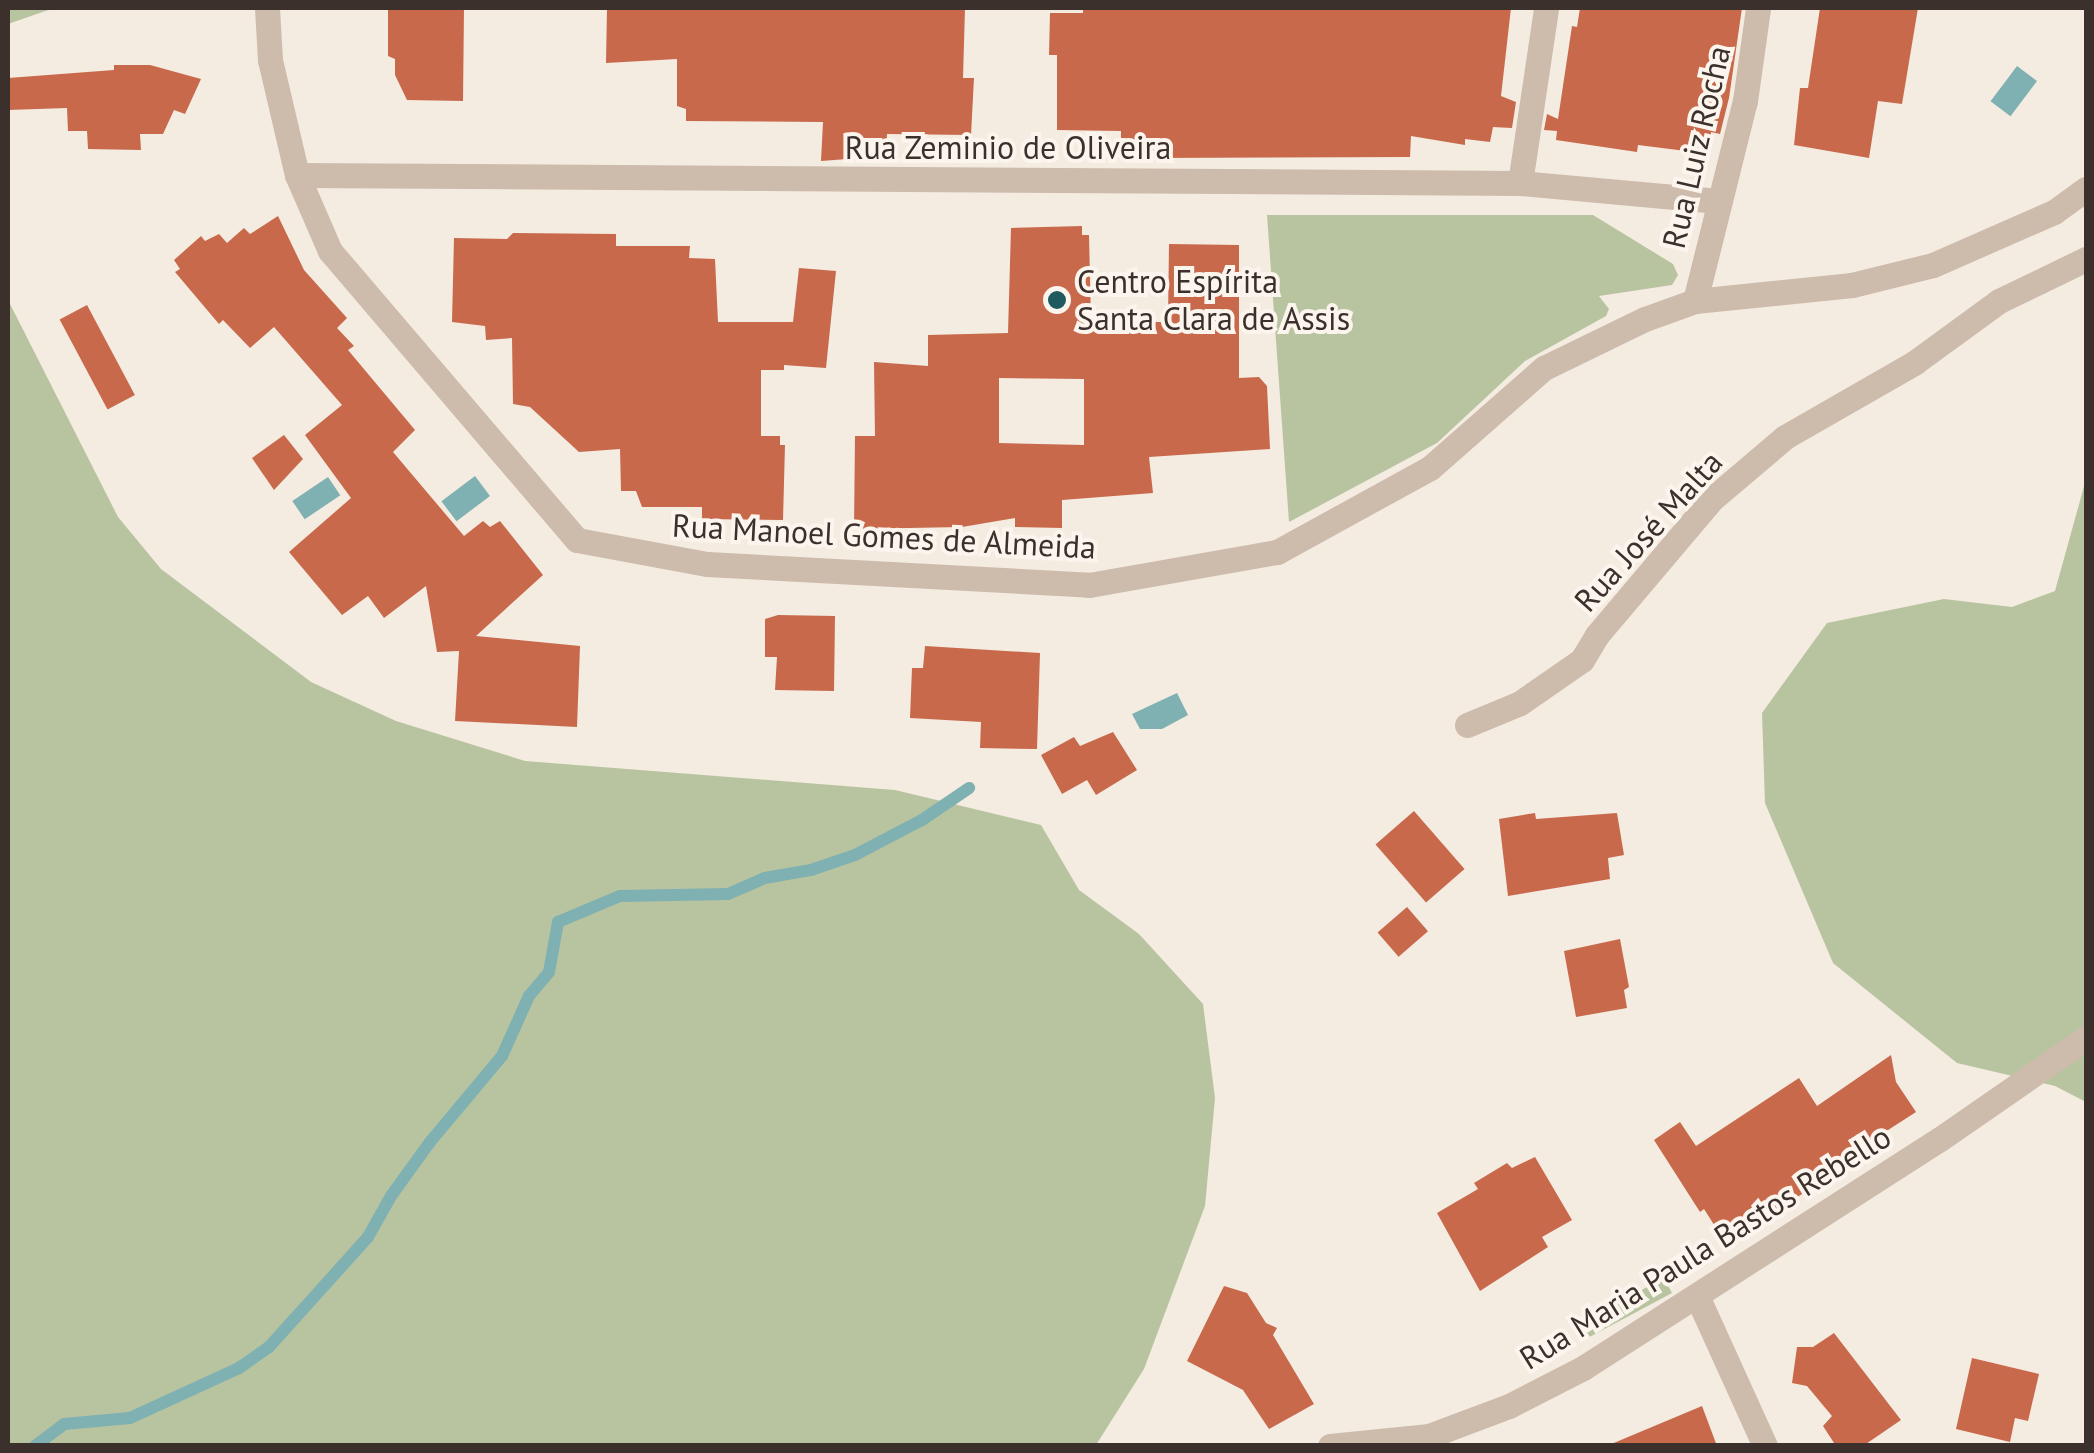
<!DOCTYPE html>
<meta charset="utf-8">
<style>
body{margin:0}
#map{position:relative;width:2094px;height:1453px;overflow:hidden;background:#f4ebe1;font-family:"PT Sans",sans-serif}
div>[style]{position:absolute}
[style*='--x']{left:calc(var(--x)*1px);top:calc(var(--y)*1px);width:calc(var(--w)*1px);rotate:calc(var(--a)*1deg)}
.green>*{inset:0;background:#b8c4a0;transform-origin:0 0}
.water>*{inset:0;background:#7fb0b2;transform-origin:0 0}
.stream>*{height:12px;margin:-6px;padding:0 6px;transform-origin:6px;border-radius:6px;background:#7fb0b2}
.building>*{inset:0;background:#c8694b;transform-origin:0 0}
.minor>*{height:25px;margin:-12.5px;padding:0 12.5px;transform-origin:12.5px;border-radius:12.5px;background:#cdbbac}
.dots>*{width:28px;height:28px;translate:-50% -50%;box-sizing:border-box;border:5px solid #fbf5ee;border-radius:50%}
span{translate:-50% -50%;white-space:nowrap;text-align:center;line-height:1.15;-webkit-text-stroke:8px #fbf5ee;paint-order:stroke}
.street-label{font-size:32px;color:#3b302b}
.poi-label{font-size:32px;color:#3b302b}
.left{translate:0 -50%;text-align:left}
.frame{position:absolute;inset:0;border:10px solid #3b302b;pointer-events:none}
</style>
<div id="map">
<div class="green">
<i style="clip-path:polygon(8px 8px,54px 8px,8px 24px)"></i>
<i style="clip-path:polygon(1267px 215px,1593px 215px,1673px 264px,1678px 275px,1672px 285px,1599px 296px,1609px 309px,1606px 316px,1525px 361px,1437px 443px,1289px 522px)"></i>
<i style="clip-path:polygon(8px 300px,118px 517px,161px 569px,311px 682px,396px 721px,525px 761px,895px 790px,1041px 825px,1079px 890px,1139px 934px,1203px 1004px,1215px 1098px,1205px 1206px,1144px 1369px,1096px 1445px,8px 1445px)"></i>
<i style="clip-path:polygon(2086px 479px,2086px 1102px,2055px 1086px,1957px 1063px,1833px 963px,1765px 803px,1762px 713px,1827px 623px,1944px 599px,2012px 607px,2055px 591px)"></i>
<i style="left:1664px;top:1278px;width:17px;height:102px;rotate:62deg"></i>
</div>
<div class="water">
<i style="left:2017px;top:66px;width:25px;height:44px;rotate:37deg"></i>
<i style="left:475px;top:476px;width:25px;height:42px;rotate:53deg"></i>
<i style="left:328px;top:477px;width:22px;height:43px;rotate:56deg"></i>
<i style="clip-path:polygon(1177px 693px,1188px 715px,1162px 729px,1140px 729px,1132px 714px)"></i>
</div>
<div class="stream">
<i style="--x:35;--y:1446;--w:36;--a:-37"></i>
<i style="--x:64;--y:1424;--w:66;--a:-5.2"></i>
<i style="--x:130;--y:1418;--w:120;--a:-24.6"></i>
<i style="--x:239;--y:1368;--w:37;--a:-35"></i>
<i style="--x:269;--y:1347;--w:148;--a:-48"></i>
<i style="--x:368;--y:1237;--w:47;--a:-60.7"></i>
<i style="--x:391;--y:1196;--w:67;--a:-54.2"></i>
<i style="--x:430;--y:1142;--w:112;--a:-50.1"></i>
<i style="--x:502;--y:1056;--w:66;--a:-65.8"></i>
<i style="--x:529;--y:996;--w:31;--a:-50"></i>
<i style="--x:549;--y:972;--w:51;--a:-79.8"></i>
<i style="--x:558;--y:922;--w:67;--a:-22.8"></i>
<i style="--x:620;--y:896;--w:108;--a:-1.1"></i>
<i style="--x:728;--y:894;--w:40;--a:-23.4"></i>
<i style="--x:765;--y:878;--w:47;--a:-9.9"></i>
<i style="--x:811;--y:870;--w:46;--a:-18.8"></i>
<i style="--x:855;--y:855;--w:76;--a:-27.6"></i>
<i style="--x:922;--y:820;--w:57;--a:-34.2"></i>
</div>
<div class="building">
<i style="clip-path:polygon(388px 8px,464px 8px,463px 101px,407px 100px,395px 75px,395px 59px,388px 56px)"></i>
<i style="clip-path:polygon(607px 8px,965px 8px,963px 78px,974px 78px,971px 135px,887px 134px,886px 156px,821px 161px,823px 122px,686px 121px,686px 109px,677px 106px,677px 59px,606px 63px)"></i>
<i style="clip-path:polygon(1083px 8px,1511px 8px,1501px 96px,1516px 102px,1512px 128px,1493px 127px,1490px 142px,1465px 139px,1465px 145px,1411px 136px,1410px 157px,1149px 158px,1148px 140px,1121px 139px,1121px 131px,1057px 130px,1057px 55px,1049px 55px,1050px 13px,1083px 13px)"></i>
<i style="clip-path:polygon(1580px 8px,1742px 8px,1729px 98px,1720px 134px,1711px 132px,1710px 154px,1638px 145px,1637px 152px,1556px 140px,1557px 131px,1544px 130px,1547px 114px,1558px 119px,1572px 26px,1577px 27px)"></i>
<i style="clip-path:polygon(1820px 8px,1918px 8px,1902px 104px,1878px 101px,1869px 158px,1794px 145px,1800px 88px,1808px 88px)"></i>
<i style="clip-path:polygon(114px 65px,150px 65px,201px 79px,185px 114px,174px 110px,163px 134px,140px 134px,141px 150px,88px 149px,87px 131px,68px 131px,67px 108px,8px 110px,8px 78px,114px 70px)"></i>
<i style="clip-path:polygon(278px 216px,304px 270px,347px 318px,337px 328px,354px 346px,348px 350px,415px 430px,393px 452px,464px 536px,483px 521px,490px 527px,500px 521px,543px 575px,476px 636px,580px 646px,577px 727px,455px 721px,459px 651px,437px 652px,426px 586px,384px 618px,368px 596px,342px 615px,289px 552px,351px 498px,305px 435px,342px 405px,274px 327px,250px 348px,223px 320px,219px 324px,175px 272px,180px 269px,174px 260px,201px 236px,205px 241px,219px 234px,227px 243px,244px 228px,250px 234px)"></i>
<i style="clip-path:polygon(evenodd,1082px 226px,1082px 235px,1089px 235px,1091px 322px,1168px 322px,1169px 244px,1239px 245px,1239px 378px,1259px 377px,1267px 386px,1270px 449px,1149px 457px,1153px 493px,1062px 500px,1062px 528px,1015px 527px,1015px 518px,962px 527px,854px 529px,855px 436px,875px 436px,874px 362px,928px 366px,928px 335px,1008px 333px,1011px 228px,1082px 226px,999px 378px,1084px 379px,1084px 445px,999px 443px,999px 378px)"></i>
<i style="clip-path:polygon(513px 233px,616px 234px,616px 246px,690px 246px,689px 258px,715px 259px,718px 322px,793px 322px,799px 268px,836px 271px,826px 368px,784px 365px,784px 370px,761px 370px,761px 436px,780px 436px,780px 445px,785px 445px,783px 520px,702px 519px,702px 507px,642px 507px,636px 491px,621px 491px,620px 449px,579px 452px,530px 407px,513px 404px,512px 338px,486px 340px,485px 326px,452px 322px,454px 238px,507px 239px)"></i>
<i style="left:87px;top:305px;width:102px;height:31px;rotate:62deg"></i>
<i style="clip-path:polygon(284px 435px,303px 459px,274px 490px,252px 458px)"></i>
<i style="clip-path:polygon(778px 615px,835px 616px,834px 691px,775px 690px,777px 657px,765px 657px,765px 619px)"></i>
<i style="clip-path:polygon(925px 646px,1040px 653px,1037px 749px,980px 748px,981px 722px,910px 718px,912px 668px,923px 668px)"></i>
<i style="clip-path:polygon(1113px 732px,1137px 770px,1096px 795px,1087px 780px,1062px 794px,1041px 755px,1074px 737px,1080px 746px)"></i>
<i style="left:1414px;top:811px;width:77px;height:51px;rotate:49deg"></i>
<i style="clip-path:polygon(1535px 813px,1536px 819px,1617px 813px,1624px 855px,1608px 858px,1610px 879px,1508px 896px,1499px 819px)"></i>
<i style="left:1407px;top:907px;width:32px;height:39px;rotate:49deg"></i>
<i style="clip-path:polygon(1620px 939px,1629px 987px,1624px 990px,1627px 1008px,1576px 1017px,1564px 951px)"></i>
<i style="clip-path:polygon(1891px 1055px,1896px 1082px,1916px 1112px,1840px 1161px,1844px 1168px,1725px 1242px,1704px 1209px,1700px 1212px,1654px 1140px,1680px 1122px,1696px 1146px,1799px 1078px,1817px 1106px)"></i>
<i style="clip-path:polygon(1535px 1157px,1572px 1220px,1542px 1237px,1548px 1247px,1480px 1291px,1437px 1213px,1478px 1189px,1474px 1183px,1507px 1163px,1512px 1168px)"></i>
<i style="clip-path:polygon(1224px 1286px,1247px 1293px,1266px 1323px,1277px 1328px,1273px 1335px,1314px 1404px,1269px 1429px,1243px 1390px,1187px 1361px)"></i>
<i style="clip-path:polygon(1834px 1333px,1901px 1420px,1863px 1446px,1836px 1446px,1823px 1426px,1832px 1416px,1807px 1386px,1792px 1383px,1797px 1347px,1813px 1347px)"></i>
<i style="clip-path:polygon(1972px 1358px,2039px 1374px,2028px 1421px,2015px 1418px,2010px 1442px,1956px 1429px)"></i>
<i style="clip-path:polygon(1702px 1406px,1717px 1446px,1609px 1446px,1609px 1445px)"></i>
</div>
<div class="minor">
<i style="--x:267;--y:8;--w:52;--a:86.7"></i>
<i style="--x:270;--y:60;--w:118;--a:76.8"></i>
<i style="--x:297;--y:175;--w:83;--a:66.5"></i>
<i style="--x:330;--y:251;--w:380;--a:49.5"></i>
<i style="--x:577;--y:540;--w:132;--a:10.5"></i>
<i style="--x:707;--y:564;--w:383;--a:3.1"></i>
<i style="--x:1089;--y:585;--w:191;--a:-10"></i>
<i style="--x:1277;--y:552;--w:175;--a:-28.8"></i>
<i style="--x:1430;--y:468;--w:152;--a:-41.3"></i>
<i style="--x:1544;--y:368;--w:112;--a:-25.9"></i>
<i style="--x:1645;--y:319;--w:53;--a:-19.8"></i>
<i style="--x:1695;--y:301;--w:158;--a:-5.8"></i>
<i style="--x:1852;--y:285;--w:83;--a:-13.9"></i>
<i style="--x:1933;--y:265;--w:132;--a:-23.7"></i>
<i style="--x:2054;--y:212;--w:39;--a:-36"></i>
<i style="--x:297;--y:175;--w:1223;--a:0.37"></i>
<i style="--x:1520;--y:183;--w:199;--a:5.2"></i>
<i style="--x:1520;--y:183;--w:177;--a:-81.5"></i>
<i style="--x:1695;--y:301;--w:206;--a:-76"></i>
<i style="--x:1745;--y:101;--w:94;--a:-82"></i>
<i style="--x:1467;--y:725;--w:57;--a:-22.5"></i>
<i style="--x:1520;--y:703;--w:75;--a:-34.7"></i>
<i style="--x:1582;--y:660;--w:29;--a:-59"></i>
<i style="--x:1597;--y:635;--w:178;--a:-49.8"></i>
<i style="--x:1712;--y:499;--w:96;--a:-40.3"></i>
<i style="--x:1785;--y:437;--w:149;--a:-29.8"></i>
<i style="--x:1914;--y:363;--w:105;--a:-36.1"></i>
<i style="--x:1999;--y:301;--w:97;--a:-25.8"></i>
<i style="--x:1697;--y:1296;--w:165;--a:65.6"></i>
<i style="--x:1330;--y:1446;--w:100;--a:-5.8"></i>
<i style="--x:1429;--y:1436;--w:85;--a:-20.6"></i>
<i style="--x:1509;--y:1406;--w:83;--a:-27.2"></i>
<i style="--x:1583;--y:1368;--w:424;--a:-32.7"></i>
<i style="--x:1940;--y:1139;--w:178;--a:-34.7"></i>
</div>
<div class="dots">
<i style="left:1057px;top:300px;background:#1f5a5e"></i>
</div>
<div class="street-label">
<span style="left:1008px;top:147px">Rua Zeminio de Oliveira</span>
<span style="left:1696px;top:147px;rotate:-77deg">Rua Luiz Rocha</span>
<span style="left:1648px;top:531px;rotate:-48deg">Rua José Malta</span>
<span style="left:884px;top:536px;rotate:3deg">Rua Manoel Gomes de Almeida</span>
<span style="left:1705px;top:1247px;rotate:-32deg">Rua Maria Paula Bastos Rebello</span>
</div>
<div class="poi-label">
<span class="left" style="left:1077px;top:300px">Centro Espírita<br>Santa Clara de Assis</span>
</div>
<div class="frame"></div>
</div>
